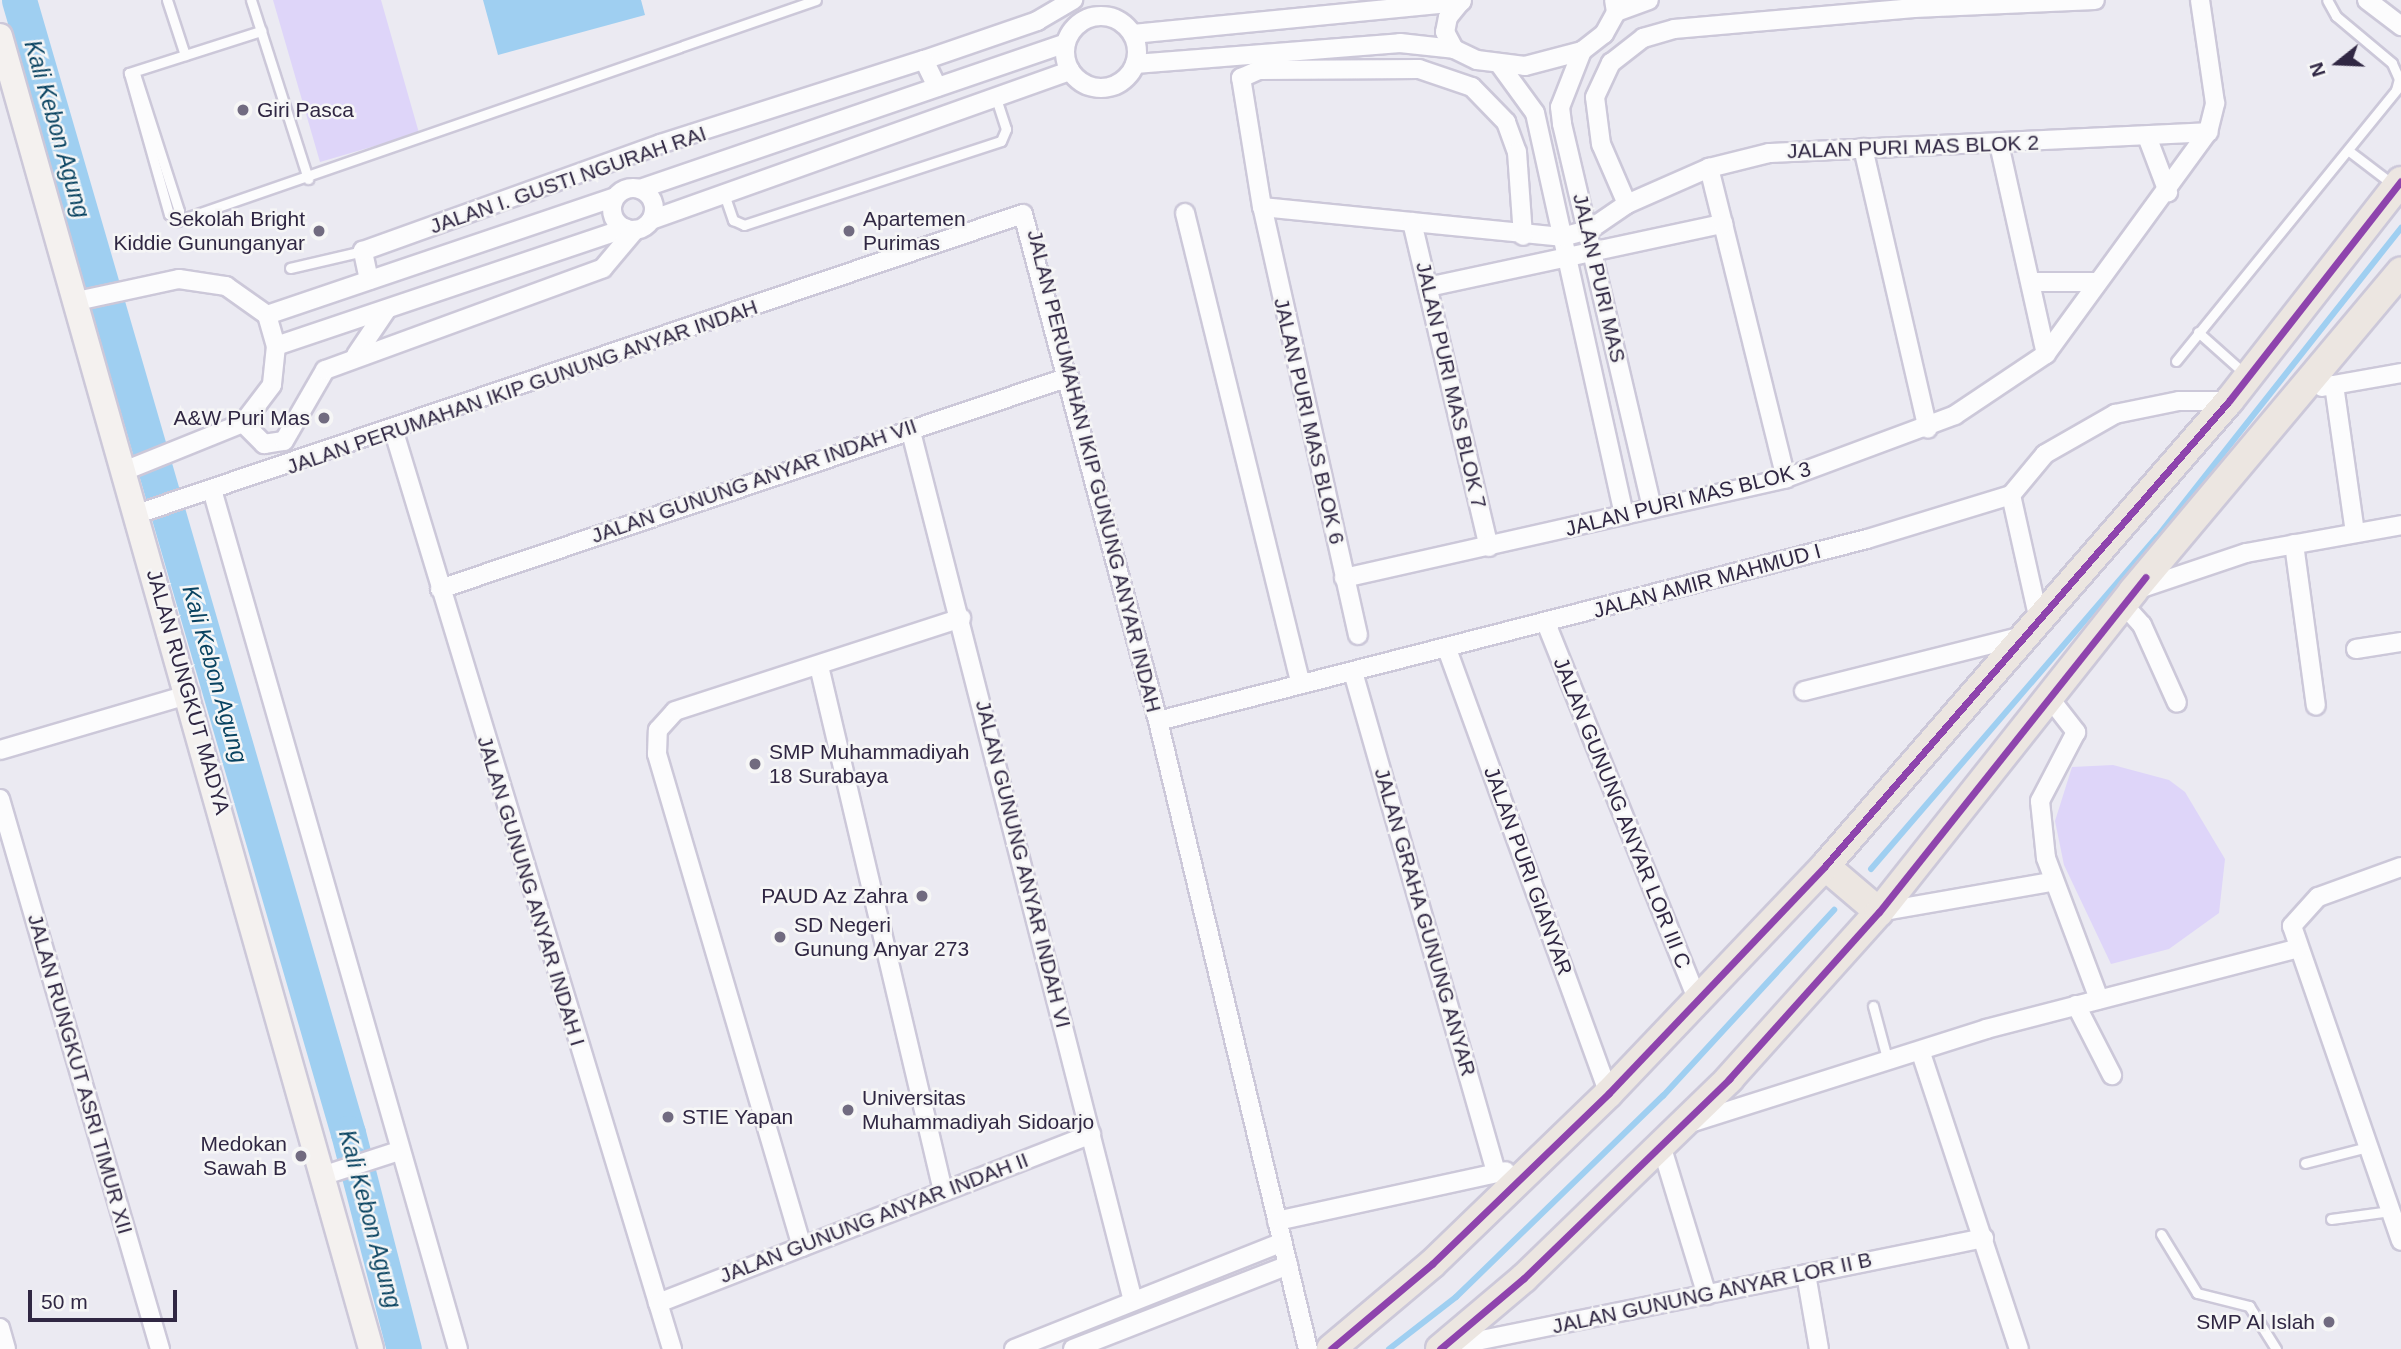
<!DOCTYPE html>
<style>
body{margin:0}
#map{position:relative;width:2401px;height:1349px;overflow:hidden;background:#ebeaf2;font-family:Arial,sans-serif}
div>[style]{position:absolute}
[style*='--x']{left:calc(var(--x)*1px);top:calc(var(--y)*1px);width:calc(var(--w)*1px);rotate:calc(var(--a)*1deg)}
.green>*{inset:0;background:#ded5f9}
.water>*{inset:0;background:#9fcff1}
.stream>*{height:6px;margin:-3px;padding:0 3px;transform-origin:3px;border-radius:3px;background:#9fcff1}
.river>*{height:35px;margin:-17.5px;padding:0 17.5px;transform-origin:17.5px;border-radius:17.5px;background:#9fcff1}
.roads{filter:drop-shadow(2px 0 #ccc8d9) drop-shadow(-2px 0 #ccc8d9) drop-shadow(0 2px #ccc8d9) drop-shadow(0 -2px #ccc8d9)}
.lane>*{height:9px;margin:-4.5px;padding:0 4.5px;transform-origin:4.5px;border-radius:4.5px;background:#fcfcfd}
.street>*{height:18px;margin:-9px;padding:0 9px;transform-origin:9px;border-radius:9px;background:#fcfcfd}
.street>.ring{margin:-9px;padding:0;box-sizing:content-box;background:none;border:18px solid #fcfcfd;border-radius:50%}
.secondary>*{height:24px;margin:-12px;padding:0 12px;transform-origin:12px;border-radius:12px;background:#f4f1ef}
.primary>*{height:28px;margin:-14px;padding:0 14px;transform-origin:14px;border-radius:14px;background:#ece6e1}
.bus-1>*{height:7px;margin:-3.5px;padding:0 3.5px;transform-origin:3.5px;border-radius:3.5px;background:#8e44ad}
.dots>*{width:19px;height:19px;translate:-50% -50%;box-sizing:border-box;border:4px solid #f6f6f6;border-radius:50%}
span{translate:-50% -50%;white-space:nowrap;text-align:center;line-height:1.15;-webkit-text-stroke:5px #f6f6f6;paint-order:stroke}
.poi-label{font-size:21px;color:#302743}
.left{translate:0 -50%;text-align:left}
.right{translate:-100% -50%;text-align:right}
.street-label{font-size:21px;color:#302743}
.water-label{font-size:23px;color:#094361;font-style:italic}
.north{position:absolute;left:2303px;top:28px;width:70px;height:70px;-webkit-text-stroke:5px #f6f6f6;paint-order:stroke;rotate:252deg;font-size:19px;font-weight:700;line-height:28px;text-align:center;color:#302743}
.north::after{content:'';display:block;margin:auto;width:24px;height:32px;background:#302743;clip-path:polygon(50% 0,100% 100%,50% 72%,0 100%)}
.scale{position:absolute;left:28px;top:1290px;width:149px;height:32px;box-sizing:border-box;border:4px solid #302743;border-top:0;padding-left:9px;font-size:21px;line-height:24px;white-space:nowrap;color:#302743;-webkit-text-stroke:5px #f6f6f6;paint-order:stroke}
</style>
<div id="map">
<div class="green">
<i style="clip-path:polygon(273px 0,381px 0,419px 133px,320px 162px)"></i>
<i style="clip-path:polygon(2113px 765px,2169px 780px,2185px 792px,2225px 859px,2219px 913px,2169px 949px,2111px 964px,2064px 865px,2055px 821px,2072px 767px)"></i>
</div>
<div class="water">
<i style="clip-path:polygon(483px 0,641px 0,645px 15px,498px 55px)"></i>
</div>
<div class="stream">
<i style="--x:1871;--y:869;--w:438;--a:-49.3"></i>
<i style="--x:2157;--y:537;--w:394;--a:-51.7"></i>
<i style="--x:1389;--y:1349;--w:85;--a:-37.8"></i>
<i style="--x:1456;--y:1297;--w:289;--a:-44.2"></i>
<i style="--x:1663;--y:1096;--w:253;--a:-47.4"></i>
</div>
<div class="river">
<i style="--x:19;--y:0;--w:1180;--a:73.81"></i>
<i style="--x:348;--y:1133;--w:223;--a:75.5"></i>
</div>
<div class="roads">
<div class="lane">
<i style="--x:167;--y:0;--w:58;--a:71.9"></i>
<i style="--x:251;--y:0;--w:188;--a:72.3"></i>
<i style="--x:129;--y:73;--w:8;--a:30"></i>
<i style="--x:136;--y:77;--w:141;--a:72.2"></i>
<i style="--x:179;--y:211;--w:10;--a:101"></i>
<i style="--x:129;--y:73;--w:147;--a:74.2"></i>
<i style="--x:169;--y:214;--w:11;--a:41"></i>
<i style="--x:129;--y:73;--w:139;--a:-17.7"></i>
<i style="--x:2349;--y:151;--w:58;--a:37.3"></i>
<i style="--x:724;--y:194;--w:28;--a:71"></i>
<i style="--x:733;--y:220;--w:12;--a:24"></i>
<i style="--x:744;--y:225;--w:270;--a:-18.1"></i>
<i style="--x:1001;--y:141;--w:13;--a:-67"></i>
<i style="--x:1006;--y:129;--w:32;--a:-108"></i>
<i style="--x:177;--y:221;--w:676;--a:-19.08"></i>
<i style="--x:290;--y:268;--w:75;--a:-13.1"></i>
<i style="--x:2198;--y:332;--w:62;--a:41.7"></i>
<i style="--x:2176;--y:361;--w:349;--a:-50.9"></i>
<i style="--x:2396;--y:90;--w:11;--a:-75"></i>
<i style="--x:2399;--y:79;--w:17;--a:-114"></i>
<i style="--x:2392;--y:63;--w:73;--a:-140"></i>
<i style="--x:2336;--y:16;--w:18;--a:-119"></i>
<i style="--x:1873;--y:1006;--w:58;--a:75"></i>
<i style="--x:2305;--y:1163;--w:65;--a:-14.3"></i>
<i style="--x:2331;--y:1219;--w:60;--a:-7.7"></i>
<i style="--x:2161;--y:1234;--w:69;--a:58.6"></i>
<i style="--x:2197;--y:1293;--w:54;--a:14"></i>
<i style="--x:2249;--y:1306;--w:51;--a:57.9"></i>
</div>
<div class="street">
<i style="--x:1462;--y:0;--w:22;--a:129"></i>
<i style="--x:1448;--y:17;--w:15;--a:101"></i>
<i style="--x:1445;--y:32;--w:19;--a:62"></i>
<i style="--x:1454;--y:49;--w:25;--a:26"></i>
<i style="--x:1477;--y:60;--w:48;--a:7.1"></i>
<i style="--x:1525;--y:66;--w:59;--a:-14.7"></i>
<i style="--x:1582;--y:51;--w:28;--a:-38"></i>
<i style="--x:1604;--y:34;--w:25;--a:-61"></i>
<i style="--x:1616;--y:12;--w:12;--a:-99"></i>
<i style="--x:2367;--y:0;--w:43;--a:37.4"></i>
<i style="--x:1616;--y:12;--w:35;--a:-20"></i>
<i class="ring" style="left:1065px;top:16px;width:54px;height:54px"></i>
<i style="--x:1133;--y:34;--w:330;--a:-5.6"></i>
<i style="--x:1582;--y:51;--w:60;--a:111.4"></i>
<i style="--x:1560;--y:107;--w:17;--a:83"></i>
<i style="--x:1562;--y:124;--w:395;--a:76.8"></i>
<i style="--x:924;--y:60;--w:120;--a:-19"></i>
<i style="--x:1037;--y:21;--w:42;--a:-30.3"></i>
<i style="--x:1135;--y:64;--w:266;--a:-4.5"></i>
<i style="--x:1400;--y:43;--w:54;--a:6.3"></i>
<i style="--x:1500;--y:65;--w:59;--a:53.9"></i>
<i style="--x:1535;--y:113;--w:412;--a:77.5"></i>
<i style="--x:2148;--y:139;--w:57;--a:69.3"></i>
<i style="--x:1999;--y:144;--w:215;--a:77.4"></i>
<i style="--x:1863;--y:148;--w:288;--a:77"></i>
<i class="ring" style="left:612px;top:188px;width:24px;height:24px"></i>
<i style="--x:640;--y:189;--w:450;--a:-18.9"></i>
<i style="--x:1627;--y:204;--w:65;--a:-113.4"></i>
<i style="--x:1601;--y:144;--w:47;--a:-97.3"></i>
<i style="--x:1595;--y:97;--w:38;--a:-65"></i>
<i style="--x:1611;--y:63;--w:41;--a:-38"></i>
<i style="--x:1643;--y:38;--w:32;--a:-16"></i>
<i style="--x:1674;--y:29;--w:241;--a:-5"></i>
<i style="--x:1914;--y:8;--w:181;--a:-2.5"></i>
<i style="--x:1262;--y:207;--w:301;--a:5.7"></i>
<i style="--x:1562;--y:237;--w:28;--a:-15"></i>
<i style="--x:1589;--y:230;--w:46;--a:-34.4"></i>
<i style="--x:1627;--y:204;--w:90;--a:-23.7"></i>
<i style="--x:1709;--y:168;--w:62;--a:-14"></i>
<i style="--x:1769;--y:153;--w:440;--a:-2.7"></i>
<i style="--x:1185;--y:213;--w:485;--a:76.2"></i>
<i style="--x:651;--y:220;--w:445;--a:-19.6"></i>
<i style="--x:1412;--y:222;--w:334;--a:76.7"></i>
<i style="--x:1723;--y:224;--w:262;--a:76.1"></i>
<i style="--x:369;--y:280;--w:30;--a:-102"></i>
<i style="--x:363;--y:251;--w:316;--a:-19.8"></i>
<i style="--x:660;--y:144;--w:277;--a:-17.7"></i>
<i style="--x:924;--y:60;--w:30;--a:64"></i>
<i style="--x:2031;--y:282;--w:67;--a:0"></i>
<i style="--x:1428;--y:287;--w:302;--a:-12.1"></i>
<i style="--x:1723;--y:224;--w:58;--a:-104"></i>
<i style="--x:77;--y:301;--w:104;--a:-12.2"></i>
<i style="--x:179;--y:279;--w:48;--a:8.5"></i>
<i style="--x:226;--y:286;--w:50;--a:35.3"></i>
<i style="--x:267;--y:315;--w:32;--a:74"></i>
<i style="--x:276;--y:346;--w:39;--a:96"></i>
<i style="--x:272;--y:385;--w:48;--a:127.3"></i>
<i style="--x:243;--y:423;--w:128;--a:158"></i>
<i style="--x:267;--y:315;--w:367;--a:-18.7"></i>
<i style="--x:276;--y:346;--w:369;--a:-18.6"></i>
<i style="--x:356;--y:355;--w:55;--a:-56"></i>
<i style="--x:2334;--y:385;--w:149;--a:81.9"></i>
<i style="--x:2322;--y:387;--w:80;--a:-10"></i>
<i style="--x:243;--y:423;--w:30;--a:45"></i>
<i style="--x:264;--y:444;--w:20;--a:-9"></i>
<i style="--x:284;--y:441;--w:82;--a:-60"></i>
<i style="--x:325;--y:370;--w:296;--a:-20.1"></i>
<i style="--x:603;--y:268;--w:50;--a:-49.9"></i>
<i style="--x:910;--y:428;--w:901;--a:75.67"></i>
<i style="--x:394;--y:432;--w:958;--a:73.13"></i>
<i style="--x:213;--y:493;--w:890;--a:74.03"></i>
<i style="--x:2011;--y:495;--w:124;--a:77.4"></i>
<i style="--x:137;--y:514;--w:935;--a:-18.71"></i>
<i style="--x:1023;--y:214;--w:525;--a:75.09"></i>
<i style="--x:1158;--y:721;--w:646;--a:76.57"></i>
<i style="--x:2294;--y:544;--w:163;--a:82.3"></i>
<i style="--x:1344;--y:578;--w:453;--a:-12.7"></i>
<i style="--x:1786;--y:478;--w:180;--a:-20.4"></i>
<i style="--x:1955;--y:415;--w:110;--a:-33.8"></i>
<i style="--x:2046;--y:354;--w:275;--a:-53.9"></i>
<i style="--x:2208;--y:132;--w:30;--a:-76"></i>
<i style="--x:2215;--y:103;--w:104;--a:-98.3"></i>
<i style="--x:440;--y:589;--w:664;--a:-18.63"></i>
<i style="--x:2136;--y:590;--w:116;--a:-18.6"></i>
<i style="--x:2246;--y:553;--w:158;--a:-10.2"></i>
<i style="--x:2123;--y:604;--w:28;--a:48"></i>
<i style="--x:2142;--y:625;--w:85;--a:65.8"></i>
<i style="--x:1546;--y:623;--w:408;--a:68.1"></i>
<i style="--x:1358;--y:635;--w:439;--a:-102.6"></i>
<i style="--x:1262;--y:207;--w:131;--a:-99.2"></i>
<i style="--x:1241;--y:78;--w:20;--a:-24"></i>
<i style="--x:1259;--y:70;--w:160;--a:-0.4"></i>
<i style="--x:1419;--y:69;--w:56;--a:18.8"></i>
<i style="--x:1472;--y:87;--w:49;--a:45.8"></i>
<i style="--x:1506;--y:122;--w:32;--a:70"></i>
<i style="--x:1517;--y:152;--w:84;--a:85.9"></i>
<i style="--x:1447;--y:649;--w:473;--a:70"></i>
<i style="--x:2356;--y:649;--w:46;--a:-8.8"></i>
<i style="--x:819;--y:666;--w:539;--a:76.71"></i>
<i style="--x:1353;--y:672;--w:520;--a:74.04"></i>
<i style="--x:1804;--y:691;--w:222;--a:-14.1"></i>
<i style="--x:2048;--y:696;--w:46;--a:52.1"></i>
<i style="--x:2076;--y:732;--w:78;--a:117.6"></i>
<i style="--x:2040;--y:801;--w:57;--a:84"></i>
<i style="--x:2046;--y:858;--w:151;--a:69.4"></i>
<i style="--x:1158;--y:721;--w:732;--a:-14.4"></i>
<i style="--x:1867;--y:539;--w:151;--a:-17"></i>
<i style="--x:2011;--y:495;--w:53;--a:-50.3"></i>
<i style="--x:2045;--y:454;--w:81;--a:-29.7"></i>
<i style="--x:2115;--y:414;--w:65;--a:-11.5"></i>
<i style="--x:2179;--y:401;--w:50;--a:0"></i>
<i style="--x:0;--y:750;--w:198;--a:-16.4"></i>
<i style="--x:0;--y:799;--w:573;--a:73.78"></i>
<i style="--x:2401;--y:867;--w:88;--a:160.1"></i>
<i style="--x:2318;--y:897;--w:39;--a:132"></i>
<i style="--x:2292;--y:926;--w:333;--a:70.9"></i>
<i style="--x:1879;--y:912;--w:175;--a:-9.9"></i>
<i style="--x:2076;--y:1005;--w:79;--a:62.8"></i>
<i style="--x:1921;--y:1053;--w:312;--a:71.7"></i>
<i style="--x:1687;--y:1124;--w:314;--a:-17.6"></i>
<i style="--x:1986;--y:1029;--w:323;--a:-14.5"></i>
<i style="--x:1661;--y:1145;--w:157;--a:73"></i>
<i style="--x:325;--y:1175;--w:78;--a:-18"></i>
<i style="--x:1277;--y:1221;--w:234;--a:-12.3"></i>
<i style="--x:802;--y:1247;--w:514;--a:-106.39"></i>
<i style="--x:657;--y:754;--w:24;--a:-88"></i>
<i style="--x:658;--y:730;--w:25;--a:-48"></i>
<i style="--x:675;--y:711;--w:301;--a:-18"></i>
<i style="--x:1806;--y:1274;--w:76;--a:80.2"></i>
<i style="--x:658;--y:1303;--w:465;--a:-21.3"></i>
<i style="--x:0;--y:1328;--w:22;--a:74"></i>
<i style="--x:1447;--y:1347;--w:548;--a:-11.47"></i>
<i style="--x:1014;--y:1349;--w:289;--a:-21.7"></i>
<i style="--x:1073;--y:1349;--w:231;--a:-21.3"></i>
</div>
<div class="secondary">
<i style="--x:0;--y:36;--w:1364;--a:74.22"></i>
</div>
<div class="primary">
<i style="--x:1825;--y:866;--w:71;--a:40.4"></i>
<i style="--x:1331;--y:1349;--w:132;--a:-40.1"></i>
<i style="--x:1432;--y:1264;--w:246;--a:-44"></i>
<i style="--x:1609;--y:1093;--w:313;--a:-46.4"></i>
<i style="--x:1825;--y:866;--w:616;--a:-49.02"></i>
<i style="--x:2229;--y:401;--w:279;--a:-52"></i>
<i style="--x:1440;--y:1349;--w:110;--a:-40.2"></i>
<i style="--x:1524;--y:1278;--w:286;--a:-44.1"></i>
<i style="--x:1729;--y:1079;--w:224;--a:-48.1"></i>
<i style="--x:1879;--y:912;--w:409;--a:-51.6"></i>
<i style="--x:2133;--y:591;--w:417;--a:-50"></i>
</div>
</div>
<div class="bus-1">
<i style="--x:1331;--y:1349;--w:132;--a:-40.1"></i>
<i style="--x:1432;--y:1264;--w:246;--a:-44"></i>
<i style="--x:1609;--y:1093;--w:313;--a:-46.4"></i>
<i style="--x:1825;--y:866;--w:616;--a:-49.02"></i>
<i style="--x:2229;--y:401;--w:279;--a:-52"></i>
<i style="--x:1440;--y:1349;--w:110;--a:-40.2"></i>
<i style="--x:1524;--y:1278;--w:286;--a:-44.1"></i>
<i style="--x:1729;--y:1079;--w:224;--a:-48.1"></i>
<i style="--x:1879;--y:912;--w:428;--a:-51.5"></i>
</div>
<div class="dots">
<i style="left:243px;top:110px;background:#716b80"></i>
<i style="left:319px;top:231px;background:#716b80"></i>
<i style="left:849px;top:231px;background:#716b80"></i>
<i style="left:324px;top:418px;background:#716b80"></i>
<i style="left:755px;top:764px;background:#716b80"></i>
<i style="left:922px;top:896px;background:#716b80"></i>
<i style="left:780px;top:937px;background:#716b80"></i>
<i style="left:848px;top:1110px;background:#716b80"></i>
<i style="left:668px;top:1117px;background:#716b80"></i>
<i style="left:301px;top:1156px;background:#716b80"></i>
<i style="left:2329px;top:1322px;background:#716b80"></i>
</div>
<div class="poi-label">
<span class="left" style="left:257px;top:110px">Giri Pasca</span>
<span class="right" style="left:305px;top:231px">Sekolah Bright<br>Kiddie Gununganyar</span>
<span class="left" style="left:863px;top:231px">Apartemen<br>Purimas</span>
<span class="right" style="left:310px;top:418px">A&amp;W Puri Mas</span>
<span class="left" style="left:769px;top:764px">SMP Muhammadiyah<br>18 Surabaya</span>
<span class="right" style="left:908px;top:896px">PAUD Az Zahra</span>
<span class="left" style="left:794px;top:937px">SD Negeri<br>Gunung Anyar 273</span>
<span class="left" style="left:862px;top:1110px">Universitas<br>Muhammadiyah Sidoarjo</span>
<span class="left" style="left:682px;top:1117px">STIE Yapan</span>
<span class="right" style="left:287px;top:1156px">Medokan<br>Sawah B</span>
<span class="right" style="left:2315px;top:1322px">SMP Al Islah</span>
</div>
<div class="street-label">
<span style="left:1913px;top:147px;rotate:-2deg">JALAN PURI MAS BLOK 2</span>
<span style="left:568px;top:180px;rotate:-19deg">JALAN I. GUSTI NGURAH RAI</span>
<span style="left:1599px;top:278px;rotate:77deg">JALAN PURI MAS</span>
<span style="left:1451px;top:385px;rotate:77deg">JALAN PURI MAS BLOK 7</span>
<span style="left:522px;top:387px;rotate:-19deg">JALAN PERUMAHAN IKIP GUNUNG ANYAR INDAH</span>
<span style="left:1309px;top:421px;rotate:77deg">JALAN PURI MAS BLOK 6</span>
<span style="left:1094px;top:471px;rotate:76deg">JALAN PERUMAHAN IKIP GUNUNG ANYAR INDAH</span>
<span style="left:754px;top:481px;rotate:-19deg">JALAN GUNUNG ANYAR INDAH VII</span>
<span style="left:1688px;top:499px;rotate:-14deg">JALAN PURI MAS BLOK 3</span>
<span style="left:1707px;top:581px;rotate:-15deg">JALAN AMIR MAHMUD I</span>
<span style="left:188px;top:692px;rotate:74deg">JALAN RUNGKUT MADYA</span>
<span style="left:1622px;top:813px;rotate:68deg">JALAN GUNUNG ANYAR LOR III C</span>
<span style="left:1023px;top:864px;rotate:76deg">JALAN GUNUNG ANYAR INDAH VI</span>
<span style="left:1528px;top:871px;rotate:70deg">JALAN PURI GIANYAR</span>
<span style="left:531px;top:891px;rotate:73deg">JALAN GUNUNG ANYAR INDAH I</span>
<span style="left:1425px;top:922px;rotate:74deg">JALAN GRAHA GUNUNG ANYAR</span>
<span style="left:80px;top:1074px;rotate:74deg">JALAN RUNGKUT ASRI TIMUR XII</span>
<span style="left:874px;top:1218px;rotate:-21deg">JALAN GUNUNG ANYAR INDAH II</span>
<span style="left:1712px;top:1293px;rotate:-12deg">JALAN GUNUNG ANYAR LOR II B</span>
</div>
<div class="water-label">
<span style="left:57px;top:129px;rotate:74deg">Kali Kebon Agung</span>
<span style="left:215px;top:674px;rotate:74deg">Kali Kebon Agung</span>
<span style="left:370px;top:1219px;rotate:75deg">Kali Kebon Agung</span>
</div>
<div class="north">N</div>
<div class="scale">50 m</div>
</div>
